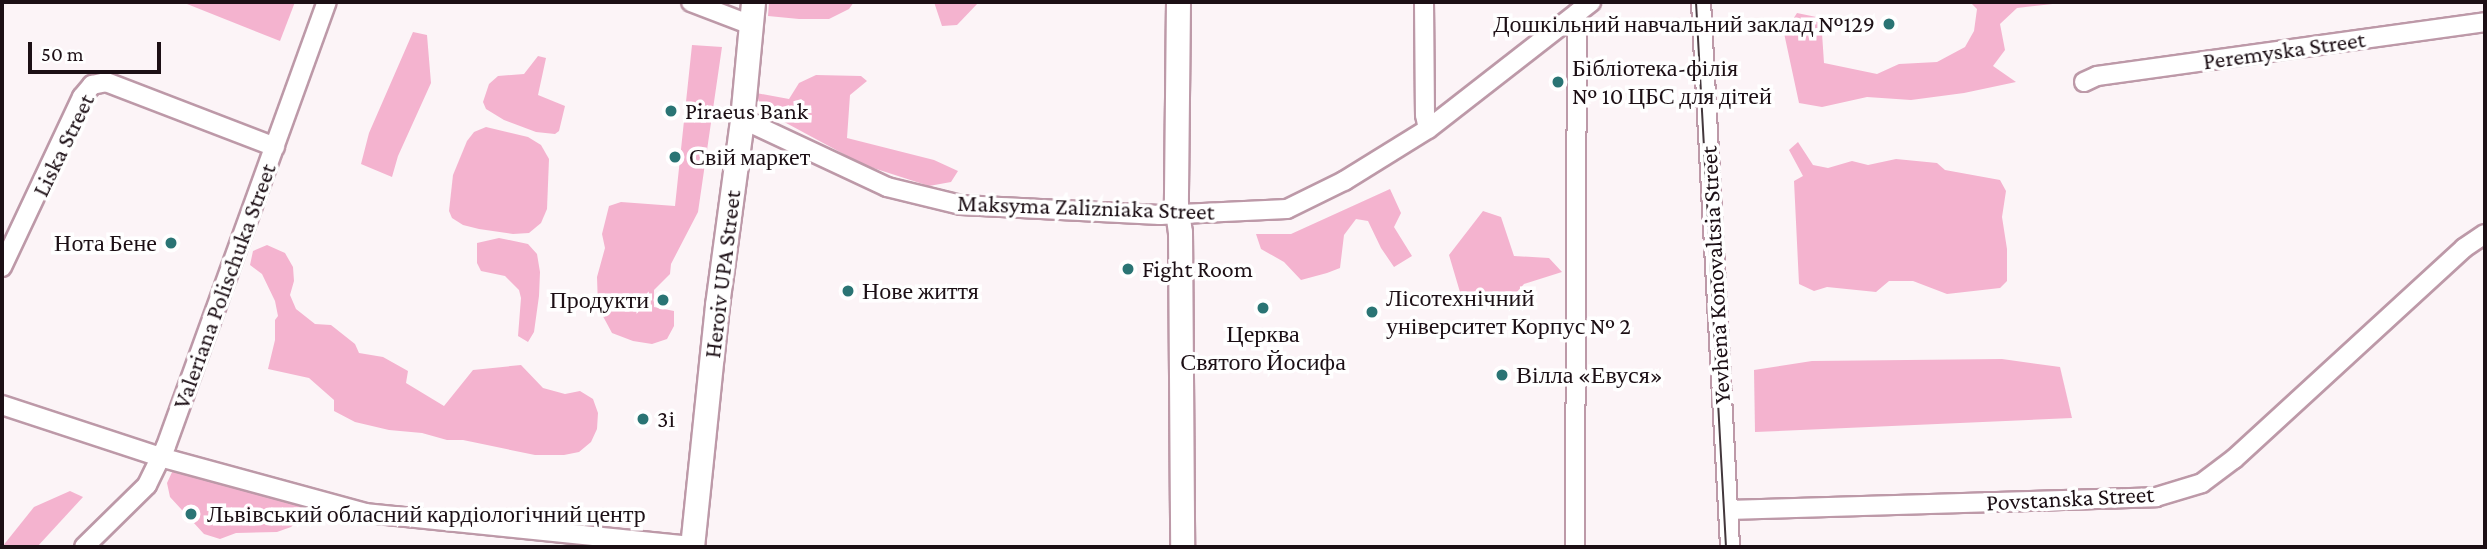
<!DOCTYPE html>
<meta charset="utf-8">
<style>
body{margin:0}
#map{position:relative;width:2487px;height:549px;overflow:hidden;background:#fcf4f7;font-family:"Crimson Pro",serif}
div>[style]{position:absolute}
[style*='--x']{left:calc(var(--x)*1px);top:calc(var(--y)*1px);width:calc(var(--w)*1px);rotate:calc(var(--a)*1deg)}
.green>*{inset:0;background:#f4b3cf}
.roads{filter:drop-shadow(2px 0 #bd99a8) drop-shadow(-2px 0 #bd99a8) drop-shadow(0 2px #bd99a8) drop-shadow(0 -2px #bd99a8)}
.minor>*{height:18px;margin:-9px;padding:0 9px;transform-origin:9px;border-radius:9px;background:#fff}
.major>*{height:23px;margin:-11.5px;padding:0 11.5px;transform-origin:11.5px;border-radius:11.5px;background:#fff}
.tram>*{height:2px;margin:-1px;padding:0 1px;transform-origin:1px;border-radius:1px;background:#43373c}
.dots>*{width:19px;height:19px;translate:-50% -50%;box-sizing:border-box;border:4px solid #fff;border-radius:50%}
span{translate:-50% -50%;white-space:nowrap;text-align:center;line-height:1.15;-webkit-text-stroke:7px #fff;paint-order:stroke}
.poi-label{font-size:24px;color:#1c0f15}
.right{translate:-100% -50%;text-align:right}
.left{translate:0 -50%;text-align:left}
.street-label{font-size:24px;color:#1c0f15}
.frame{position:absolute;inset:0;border:4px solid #1c0f15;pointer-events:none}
.scale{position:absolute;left:28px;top:42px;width:133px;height:32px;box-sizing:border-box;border:4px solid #1c0f15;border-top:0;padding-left:9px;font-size:21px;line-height:24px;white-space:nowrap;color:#1c0f15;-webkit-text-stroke:5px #fff;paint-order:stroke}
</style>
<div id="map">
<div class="green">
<i style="clip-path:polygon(182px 2px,295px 2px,280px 41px)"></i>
<i style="clip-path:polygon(769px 2px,854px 2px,849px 9px,829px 19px,799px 19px,768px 16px)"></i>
<i style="clip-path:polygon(934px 2px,979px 2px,957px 25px,942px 26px)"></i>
<i style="clip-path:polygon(1970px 2px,2071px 2px,2017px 8px,2000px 24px,2005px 50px,1993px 66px,2016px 82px,1964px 93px,1911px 100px,1867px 97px,1822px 107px,1799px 103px,1784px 33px,1797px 13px,1821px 18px,1824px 63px,1877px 74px,1899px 64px,1937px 62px,1965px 47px,1974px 31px,1977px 9px)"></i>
<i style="clip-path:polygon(413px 32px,427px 35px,431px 83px,398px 156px,392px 177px,361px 164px,369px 133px)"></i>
<i style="clip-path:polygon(692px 45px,722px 47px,698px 212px,671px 264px,670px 274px,654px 290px,654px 307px,674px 311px,674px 326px,667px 339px,652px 344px,633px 341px,612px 333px,598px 307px,597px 277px,605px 248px,602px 234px,609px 206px,621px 202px,675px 206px)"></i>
<i style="clip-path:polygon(538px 56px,546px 58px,538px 95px,565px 106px,559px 131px,555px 134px,536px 132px,504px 120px,486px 109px,483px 102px,489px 84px,498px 76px,524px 74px)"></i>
<i style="clip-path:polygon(816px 75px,861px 76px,867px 81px,850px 95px,847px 138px,934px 160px,958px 171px,951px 182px,929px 186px,864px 165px,762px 110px,756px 93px,789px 99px,799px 83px)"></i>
<i style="clip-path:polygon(486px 127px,528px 137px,541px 145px,549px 159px,547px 209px,541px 223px,529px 233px,513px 234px,479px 229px,463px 225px,452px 218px,449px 211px,453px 175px,467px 141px,474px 132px)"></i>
<i style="clip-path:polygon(1798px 142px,1813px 165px,1828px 168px,1852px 161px,1868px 165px,1896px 159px,1937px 163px,1945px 170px,2000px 180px,2006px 191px,2002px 217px,2007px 249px,2007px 281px,2000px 288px,1947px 294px,1913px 281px,1889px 281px,1876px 292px,1827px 287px,1814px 291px,1799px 284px,1794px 181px,1803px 176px,1789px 150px)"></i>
<i style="clip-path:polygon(1390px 189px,1401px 213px,1394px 227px,1412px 256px,1394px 267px,1381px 248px,1368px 221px,1356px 219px,1344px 235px,1340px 268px,1327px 273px,1301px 280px,1284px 262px,1261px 249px,1256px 234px,1291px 234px)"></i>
<i style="clip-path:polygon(1483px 211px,1501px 217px,1514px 256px,1549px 258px,1562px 272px,1524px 284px,1507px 303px,1495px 309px,1465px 309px,1449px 255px)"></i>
<i style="clip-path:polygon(499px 238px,528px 244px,537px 254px,540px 272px,539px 296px,534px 332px,528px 342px,518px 336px,521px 298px,519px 290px,505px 276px,481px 271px,477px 263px,477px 243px)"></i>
<i style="clip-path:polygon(267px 245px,285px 253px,293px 267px,294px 281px,290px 295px,296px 309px,315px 324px,331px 325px,355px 344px,359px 353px,383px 357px,408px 371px,406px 383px,444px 406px,473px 370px,521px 365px,543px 388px,565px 394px,580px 391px,593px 399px,598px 413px,597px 429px,591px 442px,579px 452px,564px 455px,535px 455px,463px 440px,447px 440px,422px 433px,389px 430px,355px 422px,334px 411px,334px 400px,309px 378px,268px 369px,275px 340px,275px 320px,278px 316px,275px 301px,262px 274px,250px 265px,253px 251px)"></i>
<i style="clip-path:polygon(2002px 359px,2060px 367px,2072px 418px,1755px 432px,1754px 370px,1812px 361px)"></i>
<i style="clip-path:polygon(173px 470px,303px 501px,302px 516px,291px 527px,277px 532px,236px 533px,220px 539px,204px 534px,170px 497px,167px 483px)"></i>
<i style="clip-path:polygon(70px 491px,83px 497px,37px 547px,2px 547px,34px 507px)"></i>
</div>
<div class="roads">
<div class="minor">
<i style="--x:691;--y:2;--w:64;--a:21"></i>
<i style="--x:1424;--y:2;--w:113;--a:89.5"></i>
<i style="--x:1425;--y:115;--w:14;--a:78"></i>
<i style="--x:1701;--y:2;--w:546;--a:86.95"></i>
<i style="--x:2084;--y:82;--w:14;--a:-25"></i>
<i style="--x:2097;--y:76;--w:392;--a:-7.9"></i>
<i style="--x:742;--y:119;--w:160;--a:25.1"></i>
<i style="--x:887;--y:187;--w:76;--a:13.7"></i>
<i style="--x:961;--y:205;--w:199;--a:2.9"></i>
<i style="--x:1160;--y:215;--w:127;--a:-2.7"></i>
<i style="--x:1287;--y:209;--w:64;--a:-26.2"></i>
<i style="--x:1344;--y:181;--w:99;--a:-31.8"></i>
<i style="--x:1428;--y:129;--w:207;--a:-37.9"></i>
<i style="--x:2;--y:267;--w:188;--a:-64.8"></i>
<i style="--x:82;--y:97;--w:16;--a:-50"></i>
<i style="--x:92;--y:85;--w:14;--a:-12"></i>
<i style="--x:106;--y:82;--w:181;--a:21"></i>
<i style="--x:2;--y:405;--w:166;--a:18.2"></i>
<i style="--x:160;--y:457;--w:213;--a:15.2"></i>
<i style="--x:366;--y:513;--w:328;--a:5.8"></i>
<i style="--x:1728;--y:510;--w:428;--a:-1.7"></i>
<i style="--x:2156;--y:497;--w:48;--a:-16.9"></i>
<i style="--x:2202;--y:483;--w:40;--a:-37"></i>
<i style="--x:2234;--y:459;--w:312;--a:-42.5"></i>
<i style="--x:2464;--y:248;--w:25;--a:-34"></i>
<i style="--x:84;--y:547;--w:88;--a:-44.5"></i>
<i style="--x:147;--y:485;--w:43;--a:-64"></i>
<i style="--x:166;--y:446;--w:472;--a:-70.1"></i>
<i style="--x:1575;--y:547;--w:534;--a:-89.79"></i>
</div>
<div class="major">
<i style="--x:1178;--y:2;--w:202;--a:90.6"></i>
<i style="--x:1176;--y:204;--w:28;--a:82"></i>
<i style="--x:1180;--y:232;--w:315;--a:89.6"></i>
<i style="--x:692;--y:547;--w:243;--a:-84.1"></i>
<i style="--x:717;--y:305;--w:188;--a:-82.3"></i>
<i style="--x:742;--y:119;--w:118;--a:-84.6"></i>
</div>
</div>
<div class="tram">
<i style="--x:1696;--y:2;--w:546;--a:86.85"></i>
</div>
<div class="dots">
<i style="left:1889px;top:24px;background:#2a7474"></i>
<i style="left:1558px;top:82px;background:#2a7474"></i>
<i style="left:671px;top:111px;background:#2a7474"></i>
<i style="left:675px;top:157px;background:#2a7474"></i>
<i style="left:171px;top:243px;background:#2a7474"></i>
<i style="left:1128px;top:269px;background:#2a7474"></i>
<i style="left:848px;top:291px;background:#2a7474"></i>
<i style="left:663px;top:300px;background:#2a7474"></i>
<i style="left:1263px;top:308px;background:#2a7474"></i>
<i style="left:1372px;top:312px;background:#2a7474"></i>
<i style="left:1502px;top:375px;background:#2a7474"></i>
<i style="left:643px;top:419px;background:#2a7474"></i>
<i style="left:191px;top:514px;background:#2a7474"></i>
</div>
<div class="poi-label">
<span class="right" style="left:1875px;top:24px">Дошкільний навчальний заклад №129</span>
<span class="left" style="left:1572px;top:82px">Бібліотека-філія<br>№ 10 ЦБС для дітей</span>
<span class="left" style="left:685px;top:111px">Piraeus Bank</span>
<span class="left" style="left:689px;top:157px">Свій маркет</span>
<span class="right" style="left:157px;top:243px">Нота Бене</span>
<span class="left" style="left:1142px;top:269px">Fight Room</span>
<span class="left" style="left:862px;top:291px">Нове життя</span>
<span class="left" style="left:1386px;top:312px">Лісотехнічний<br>університет Корпус № 2</span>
<span class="right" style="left:649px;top:300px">Продукти</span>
<span style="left:1263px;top:348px">Церква<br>Святого Йосифа</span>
<span class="left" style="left:1516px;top:375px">Вілла «Евуся»</span>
<span class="left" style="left:657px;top:419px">3і</span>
<span class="left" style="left:207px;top:514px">Львівський обласний кардіологічний центр</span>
</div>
<div class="street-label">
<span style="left:2284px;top:50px;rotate:-8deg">Peremyska Street</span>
<span style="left:63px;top:145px;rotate:-64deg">Liska Street</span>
<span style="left:1086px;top:207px;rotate:2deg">Maksyma Zalizniaka Street</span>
<span style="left:722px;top:274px;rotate:-83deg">Heroiv UPA Street</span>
<span style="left:1715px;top:275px;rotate:-93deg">Yevhena Konovaltsia Street</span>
<span style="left:224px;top:286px;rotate:-70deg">Valeriana Polischuka Street</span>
<span style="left:2070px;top:498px;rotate:-3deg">Povstanska Street</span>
</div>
<div class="frame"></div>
<div class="scale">50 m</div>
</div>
